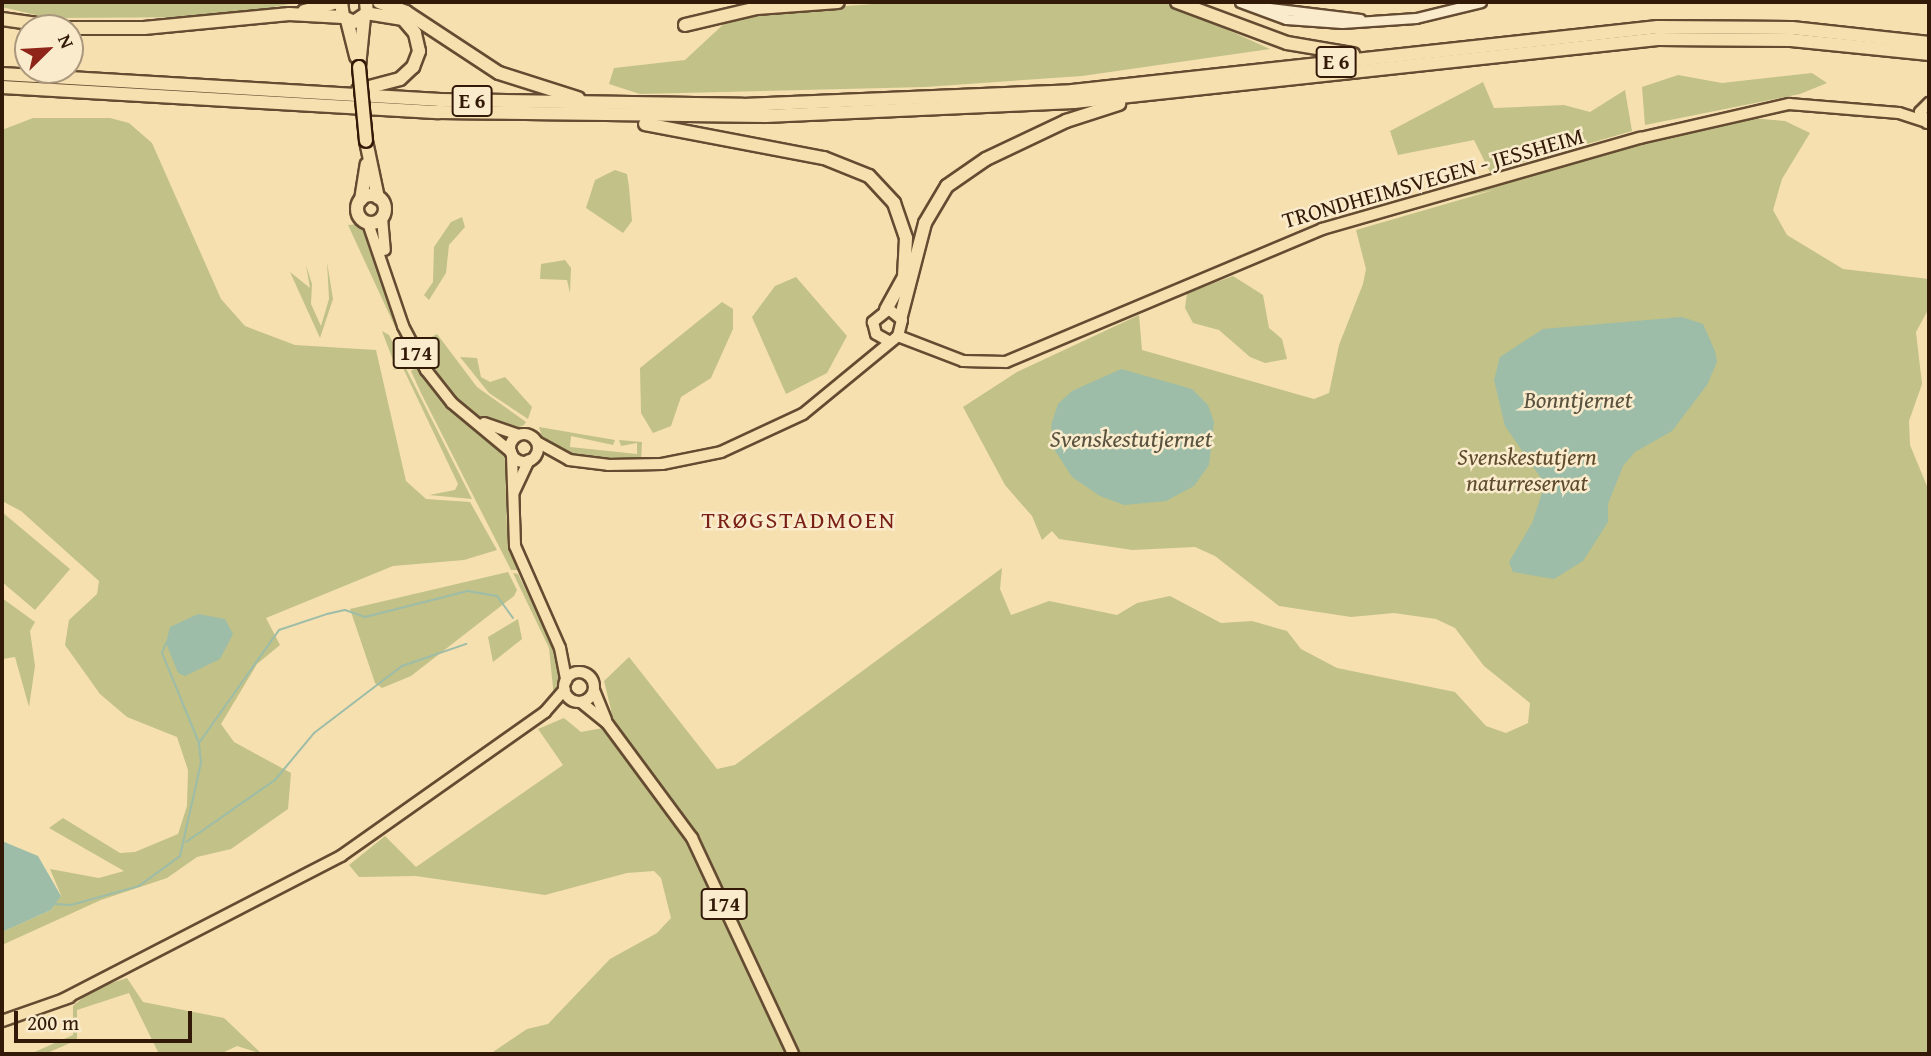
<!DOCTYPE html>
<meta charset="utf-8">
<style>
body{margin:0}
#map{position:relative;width:1931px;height:1056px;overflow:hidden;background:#f6e0b0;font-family:"Gentium Book Plus",serif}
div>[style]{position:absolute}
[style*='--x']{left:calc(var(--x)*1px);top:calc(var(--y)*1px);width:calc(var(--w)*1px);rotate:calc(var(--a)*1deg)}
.green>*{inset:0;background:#c1c188}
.water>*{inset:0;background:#9dbda8}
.stream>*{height:2px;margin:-1px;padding:0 1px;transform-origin:1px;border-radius:1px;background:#9dbda8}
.roads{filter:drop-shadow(2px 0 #644b31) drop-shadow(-2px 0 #644b31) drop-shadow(0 2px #644b31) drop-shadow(0 -2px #644b31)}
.minor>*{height:9px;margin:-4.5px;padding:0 4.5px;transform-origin:4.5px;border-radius:4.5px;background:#f9ebcc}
.major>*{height:10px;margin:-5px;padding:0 5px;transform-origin:5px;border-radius:5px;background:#f6e0b0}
.major>.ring{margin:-5px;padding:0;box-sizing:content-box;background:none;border:10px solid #f6e0b0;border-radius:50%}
.highway>*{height:12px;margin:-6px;padding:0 6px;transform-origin:6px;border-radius:6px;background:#f6e0b0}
.highway>.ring{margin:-6px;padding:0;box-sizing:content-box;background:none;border:12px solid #f6e0b0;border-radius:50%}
.bridges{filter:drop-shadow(2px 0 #331907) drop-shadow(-2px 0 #331907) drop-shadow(0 2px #331907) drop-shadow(0 -2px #331907)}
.highway-bridge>*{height:12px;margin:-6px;padding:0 6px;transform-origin:6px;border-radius:6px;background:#f6e0b0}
span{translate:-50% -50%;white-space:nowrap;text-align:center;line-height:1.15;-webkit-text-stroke:5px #f9ebcc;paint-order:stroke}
.shield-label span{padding:2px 5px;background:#f9ebcc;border:2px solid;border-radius:5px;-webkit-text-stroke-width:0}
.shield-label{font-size:21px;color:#331907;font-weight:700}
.street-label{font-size:23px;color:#331907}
.park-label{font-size:23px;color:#5e4b2e;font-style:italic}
.water-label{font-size:24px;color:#58523f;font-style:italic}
.neighbourhood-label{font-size:24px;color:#7a1f14;letter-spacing:2px}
.frame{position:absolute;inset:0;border:4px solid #331907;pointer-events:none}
.north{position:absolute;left:14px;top:14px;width:70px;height:70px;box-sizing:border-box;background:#f9ebcc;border:2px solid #aa977d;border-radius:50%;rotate:66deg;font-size:19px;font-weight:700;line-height:28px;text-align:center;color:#331907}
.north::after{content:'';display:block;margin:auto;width:24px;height:32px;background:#8f2418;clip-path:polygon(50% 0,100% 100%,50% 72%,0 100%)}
.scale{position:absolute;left:14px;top:1011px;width:178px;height:32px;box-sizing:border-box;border:4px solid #331907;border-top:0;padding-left:9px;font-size:21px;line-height:24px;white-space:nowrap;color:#331907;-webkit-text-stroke:5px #f9ebcc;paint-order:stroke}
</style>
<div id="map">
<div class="green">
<i style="clip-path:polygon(2px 2px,301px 2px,217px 17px,49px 18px,2px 7px)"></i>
<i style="clip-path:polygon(903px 2px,1166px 2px,1270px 49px,1082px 76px,925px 87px,640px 94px,609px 84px,614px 68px,685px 60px,728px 20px,760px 12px)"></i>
<i style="clip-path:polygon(1812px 73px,1827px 83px,1800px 94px,1645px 125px,1642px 87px,1678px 75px,1722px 83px)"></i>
<i style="clip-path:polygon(1483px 82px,1494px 108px,1564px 105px,1590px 112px,1625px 90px,1632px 131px,1490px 172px,1474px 140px,1398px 155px,1390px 131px)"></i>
<i style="clip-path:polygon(1794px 108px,1821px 109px,1861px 118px,1802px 110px,1750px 118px,1785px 121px,1810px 133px,1782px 179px,1773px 210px,1787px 235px,1843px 269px,1929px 279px,1929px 308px,1916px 332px,1922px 384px,1909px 421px,1910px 445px,1929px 491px,1929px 1054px,490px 1054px,527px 1029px,548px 1024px,610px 959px,657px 933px,671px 918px,661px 878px,654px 871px,627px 873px,545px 895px,416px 876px,359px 877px,349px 865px,385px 836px,416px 867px,563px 765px,538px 729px,564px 718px,581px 732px,603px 728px,613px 718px,604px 681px,629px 657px,717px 769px,735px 765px,1002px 568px,1000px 589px,1011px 615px,1049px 601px,1117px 615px,1137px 603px,1170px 596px,1221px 623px,1252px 621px,1287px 631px,1301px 649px,1337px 668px,1455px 692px,1486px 726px,1506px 733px,1528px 723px,1530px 703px,1484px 666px,1455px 628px,1436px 619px,1394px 613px,1351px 617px,1279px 606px,1215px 556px,1195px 547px,1132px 550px,1059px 539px,1052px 531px,1042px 540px,1032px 516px,1005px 485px,963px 407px,1017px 372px,1139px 315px,1142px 350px,1314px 399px,1329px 393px,1339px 345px,1363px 284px,1366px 269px,1356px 230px,1494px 190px,1394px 212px,1610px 149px)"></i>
<i style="clip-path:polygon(33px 118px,110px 118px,129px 123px,152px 143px,221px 299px,245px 326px,295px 345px,376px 350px,406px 481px,426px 499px,470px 502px,497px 550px,464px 560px,393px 566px,266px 618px,280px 645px,257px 664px,221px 724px,234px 742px,291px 773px,288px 809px,231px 849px,197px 857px,167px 878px,101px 900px,2px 945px,2px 932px,51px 910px,61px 895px,50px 869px,99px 878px,124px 871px,49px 828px,63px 818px,120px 853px,135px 852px,178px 834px,187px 806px,188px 770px,177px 737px,127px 717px,100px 694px,65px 645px,69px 620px,97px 594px,99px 581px,21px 511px,2px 501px,2px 130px)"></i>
<i style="clip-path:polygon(615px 170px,627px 174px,629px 187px,632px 221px,623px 233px,586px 208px,595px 180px)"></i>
<i style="clip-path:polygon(462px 217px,465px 227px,449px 245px,446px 273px,429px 300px,424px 295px,433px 282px,434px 247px,451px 222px)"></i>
<i style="clip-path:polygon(360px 224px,367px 231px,403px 344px,348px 225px)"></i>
<i style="clip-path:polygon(565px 260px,571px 268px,570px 293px,567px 280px,540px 279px,541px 264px)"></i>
<i style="clip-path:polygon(327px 262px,333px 299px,320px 338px,290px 272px,310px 288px,306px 265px,312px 284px,311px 304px,321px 326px,329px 299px)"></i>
<i style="clip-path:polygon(1233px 276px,1263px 295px,1269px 328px,1282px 339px,1287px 359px,1265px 363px,1250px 357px,1219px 330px,1193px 323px,1185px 308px,1187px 293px)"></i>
<i style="clip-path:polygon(796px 277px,847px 336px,827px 373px,786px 394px,752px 317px,775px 286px)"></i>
<i style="clip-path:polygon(722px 302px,733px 309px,733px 329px,711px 378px,681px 397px,671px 426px,653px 433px,641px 413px,640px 368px)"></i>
<i style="clip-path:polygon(382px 331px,389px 335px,472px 499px,429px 495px,455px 490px,458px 484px,403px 368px,392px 370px,396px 368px)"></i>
<i style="clip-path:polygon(437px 334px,477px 387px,526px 422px,524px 425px,513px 430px,488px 423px,455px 396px,435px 369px,424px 341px)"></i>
<i style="clip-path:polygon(460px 357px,477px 358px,481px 377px,490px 382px,505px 377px,532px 407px,528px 419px,489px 393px)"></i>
<i style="clip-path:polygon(418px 366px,505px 454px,507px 530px,518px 570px,511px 570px,422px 395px,411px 371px)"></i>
<i style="clip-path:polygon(539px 427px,615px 440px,613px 445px,571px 436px,570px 447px,637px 454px,637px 443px,621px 446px,619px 440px,642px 442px,641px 461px,565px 454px,543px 440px)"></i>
<i style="clip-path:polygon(2px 512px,70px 569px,35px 610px,2px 582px)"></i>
<i style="clip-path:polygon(508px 572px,517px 590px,514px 596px,411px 676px,382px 688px,375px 683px,350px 609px)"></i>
<i style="clip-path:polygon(513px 573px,518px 574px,555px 650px,561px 682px,554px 698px,549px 648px)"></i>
<i style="clip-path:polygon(2px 598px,35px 622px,30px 631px,35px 666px,29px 707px,15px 657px,2px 659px)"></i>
<i style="clip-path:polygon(518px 619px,522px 639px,493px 662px,488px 637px)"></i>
<i style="clip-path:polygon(127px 978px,143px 1002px,224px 1018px,262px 1054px,237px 1046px,220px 1054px,159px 1054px,129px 993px,77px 1010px,77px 1040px,45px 1054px,30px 1054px,73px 1035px,73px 1006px,93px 989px)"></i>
</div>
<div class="water">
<i style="clip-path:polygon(1682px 317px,1703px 324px,1715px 351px,1717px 362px,1707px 385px,1672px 431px,1635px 452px,1623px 466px,1608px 504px,1608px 522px,1583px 561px,1554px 579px,1513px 572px,1509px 562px,1532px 523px,1545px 484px,1505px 426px,1494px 380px,1500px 357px,1543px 329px)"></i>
<i style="clip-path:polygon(1121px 369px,1192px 389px,1208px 405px,1214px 422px,1209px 465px,1194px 486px,1166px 501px,1124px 505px,1100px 496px,1072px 477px,1054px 449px,1051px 425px,1058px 404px,1072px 391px)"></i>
<i style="clip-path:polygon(198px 614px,225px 619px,233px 634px,220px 659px,185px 676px,178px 673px,166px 643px,170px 627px)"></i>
<i style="clip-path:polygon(2px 841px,38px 856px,61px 896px,51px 910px,2px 932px)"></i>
</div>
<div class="stream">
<i style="--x:199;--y:743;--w:138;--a:-54.7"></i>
<i style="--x:279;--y:630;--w:51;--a:-18.4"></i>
<i style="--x:327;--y:614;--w:18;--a:-13"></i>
<i style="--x:345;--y:610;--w:21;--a:19"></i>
<i style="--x:365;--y:617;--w:106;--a:-14.2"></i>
<i style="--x:468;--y:591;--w:29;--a:10"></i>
<i style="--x:497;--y:596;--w:27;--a:54"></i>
<i style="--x:186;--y:842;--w:108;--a:-34.9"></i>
<i style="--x:275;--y:780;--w:61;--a:-50.3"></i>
<i style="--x:314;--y:733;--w:111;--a:-37.3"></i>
<i style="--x:402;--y:666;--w:68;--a:-19"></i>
<i style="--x:55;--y:904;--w:16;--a:4"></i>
<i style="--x:71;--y:905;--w:71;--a:-15.6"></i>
<i style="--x:139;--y:886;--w:51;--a:-36.2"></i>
<i style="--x:180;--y:856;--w:95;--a:-77.3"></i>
<i style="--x:201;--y:763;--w:20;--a:-96"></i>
<i style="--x:199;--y:743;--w:97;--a:-112.3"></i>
<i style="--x:162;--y:653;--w:11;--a:-68"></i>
</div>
<div class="roads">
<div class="minor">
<i style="--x:1240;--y:2;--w:49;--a:20.3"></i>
<i style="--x:1286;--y:19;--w:56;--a:4.1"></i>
<i style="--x:1342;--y:23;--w:74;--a:-3.9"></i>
<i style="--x:1416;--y:18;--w:67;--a:-13.8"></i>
<i style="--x:1253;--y:6;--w:108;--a:6.9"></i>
</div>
<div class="major">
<i style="--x:1927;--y:123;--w:13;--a:-122"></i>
<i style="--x:1920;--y:112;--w:13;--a:-45"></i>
<i style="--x:382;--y:218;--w:32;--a:85"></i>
<i style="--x:368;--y:223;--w:109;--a:71.2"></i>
<i style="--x:403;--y:326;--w:50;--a:62.4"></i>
<i style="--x:426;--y:370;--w:42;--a:51.8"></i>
<i style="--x:452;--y:403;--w:77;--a:39.7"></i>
<i style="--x:898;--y:336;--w:70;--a:21"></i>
<i style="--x:963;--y:361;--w:43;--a:1.3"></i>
<i style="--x:1006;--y:362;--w:343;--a:-22.8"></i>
<i style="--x:1322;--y:229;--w:331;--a:-16"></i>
<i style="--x:1640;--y:138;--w:153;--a:-12.9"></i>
<i style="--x:1789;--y:104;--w:110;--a:4.7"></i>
<i style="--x:1899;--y:113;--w:25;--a:18"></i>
<i style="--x:484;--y:423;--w:36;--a:19"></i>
<i class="ring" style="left:510px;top:434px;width:18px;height:18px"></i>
<i style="--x:537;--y:442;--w:37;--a:29"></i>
<i style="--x:569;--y:460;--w:39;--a:7"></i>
<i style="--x:608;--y:465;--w:54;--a:-1.1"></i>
<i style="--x:662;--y:464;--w:60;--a:-11.5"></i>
<i style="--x:721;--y:452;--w:90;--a:-24.9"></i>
<i style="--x:803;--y:414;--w:123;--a:-39.4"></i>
<i style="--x:898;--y:336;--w:16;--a:-76"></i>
<i style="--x:902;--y:320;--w:17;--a:-140"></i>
<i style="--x:889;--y:309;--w:21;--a:141"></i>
<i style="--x:873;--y:322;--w:12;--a:76"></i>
<i style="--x:876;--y:334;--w:13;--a:29"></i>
<i style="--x:512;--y:455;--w:91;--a:88.1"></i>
<i style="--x:515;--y:546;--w:111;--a:66.2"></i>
<i style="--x:560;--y:648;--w:33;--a:79"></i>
<i style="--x:514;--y:492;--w:35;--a:-65"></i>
<i class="ring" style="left:564px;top:672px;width:20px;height:20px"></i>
<i style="--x:594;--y:690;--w:32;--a:68"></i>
<i style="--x:581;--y:702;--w:33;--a:39"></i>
<i style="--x:607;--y:723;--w:143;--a:53.5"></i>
<i style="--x:692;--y:838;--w:238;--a:64.9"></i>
<i style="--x:64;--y:999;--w:312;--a:-27.3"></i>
<i style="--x:341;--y:856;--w:250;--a:-35.2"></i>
<i style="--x:545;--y:712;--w:30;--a:-49"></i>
<i style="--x:2;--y:1021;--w:72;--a:-19.4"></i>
</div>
<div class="highway">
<i style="--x:341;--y:2;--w:15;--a:82"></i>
<i style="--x:343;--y:17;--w:12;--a:24"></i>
<i style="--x:354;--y:22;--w:16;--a:-35"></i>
<i style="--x:367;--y:13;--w:11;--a:-95"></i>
<i style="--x:379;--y:2;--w:29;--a:20"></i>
<i style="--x:406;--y:12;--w:111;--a:33.3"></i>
<i style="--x:499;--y:73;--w:83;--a:17.6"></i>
<i style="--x:1177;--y:2;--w:117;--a:20.4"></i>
<i style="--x:1287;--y:43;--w:67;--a:9.5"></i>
<i style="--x:304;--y:11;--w:35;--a:-15"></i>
<i style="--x:2;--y:19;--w:64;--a:8.1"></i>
<i style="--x:347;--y:20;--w:38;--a:76"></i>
<i style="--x:685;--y:25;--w:74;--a:-13.3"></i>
<i style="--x:757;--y:8;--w:81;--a:-4.2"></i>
<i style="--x:70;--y:28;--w:74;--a:0"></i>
<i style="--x:144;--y:28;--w:146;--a:-5.5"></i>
<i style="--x:289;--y:14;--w:54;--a:3.2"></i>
<i style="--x:359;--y:67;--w:50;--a:-84.3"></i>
<i style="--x:2;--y:74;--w:439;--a:3.4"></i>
<i style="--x:440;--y:100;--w:303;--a:0.9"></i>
<i style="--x:743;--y:105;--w:329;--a:-2.4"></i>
<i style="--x:1072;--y:91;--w:589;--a:-6.23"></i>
<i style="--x:1658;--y:27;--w:134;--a:0.4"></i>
<i style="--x:1792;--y:28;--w:138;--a:6.2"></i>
<i style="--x:2;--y:87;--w:437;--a:3.3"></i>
<i style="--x:438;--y:112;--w:328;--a:0.7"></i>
<i style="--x:766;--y:116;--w:308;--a:-2.6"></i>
<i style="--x:1074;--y:102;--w:587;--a:-6.16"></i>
<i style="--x:1658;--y:39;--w:133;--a:0.4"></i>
<i style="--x:1791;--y:40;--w:139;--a:5.8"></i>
<i style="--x:358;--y:90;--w:43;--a:-14.7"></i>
<i style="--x:400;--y:79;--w:18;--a:-43"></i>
<i style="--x:413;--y:67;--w:17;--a:-69"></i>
<i style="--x:419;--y:51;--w:18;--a:-103"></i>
<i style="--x:415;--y:33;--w:18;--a:-131"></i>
<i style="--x:403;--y:19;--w:36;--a:-171"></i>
<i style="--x:645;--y:124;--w:182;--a:10.8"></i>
<i style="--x:824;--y:158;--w:48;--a:21.8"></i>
<i style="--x:869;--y:176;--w:37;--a:47"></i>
<i style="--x:894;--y:203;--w:37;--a:71"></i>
<i style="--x:906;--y:238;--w:39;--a:93"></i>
<i style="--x:904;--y:277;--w:37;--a:119"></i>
<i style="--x:366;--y:141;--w:58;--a:78.1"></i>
<i class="ring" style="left:357px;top:195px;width:16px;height:16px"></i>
<i style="--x:361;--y:200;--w:36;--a:-81"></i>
<i style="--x:901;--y:316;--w:96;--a:-75.5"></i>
<i style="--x:925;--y:223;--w:43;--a:-59.3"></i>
<i style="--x:947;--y:186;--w:47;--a:-34.7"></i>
<i style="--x:986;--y:159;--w:89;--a:-25.4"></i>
<i style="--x:1066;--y:121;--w:56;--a:-17.8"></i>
</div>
</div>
<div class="bridges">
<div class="highway-bridge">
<i style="--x:359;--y:67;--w:74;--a:84.6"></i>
</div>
</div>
<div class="shield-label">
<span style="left:1336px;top:62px">E 6</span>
<span style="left:472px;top:101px">E 6</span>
<span style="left:416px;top:353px">174</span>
<span style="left:724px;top:904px">174</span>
</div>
<div class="street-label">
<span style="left:1433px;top:178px;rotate:-16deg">TRONDHEIMSVEGEN - JESSHEIM</span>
</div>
<div class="park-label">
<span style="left:1527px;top:470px">Svenskestutjern<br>naturreservat</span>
</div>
<div class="water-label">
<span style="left:1578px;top:400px">Bonntjernet</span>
<span style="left:1131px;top:439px">Svenskestutjernet</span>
</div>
<div class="neighbourhood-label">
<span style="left:799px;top:520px">TRØGSTADMOEN</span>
</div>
<div class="frame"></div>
<div class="north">N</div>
<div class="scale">200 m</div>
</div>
